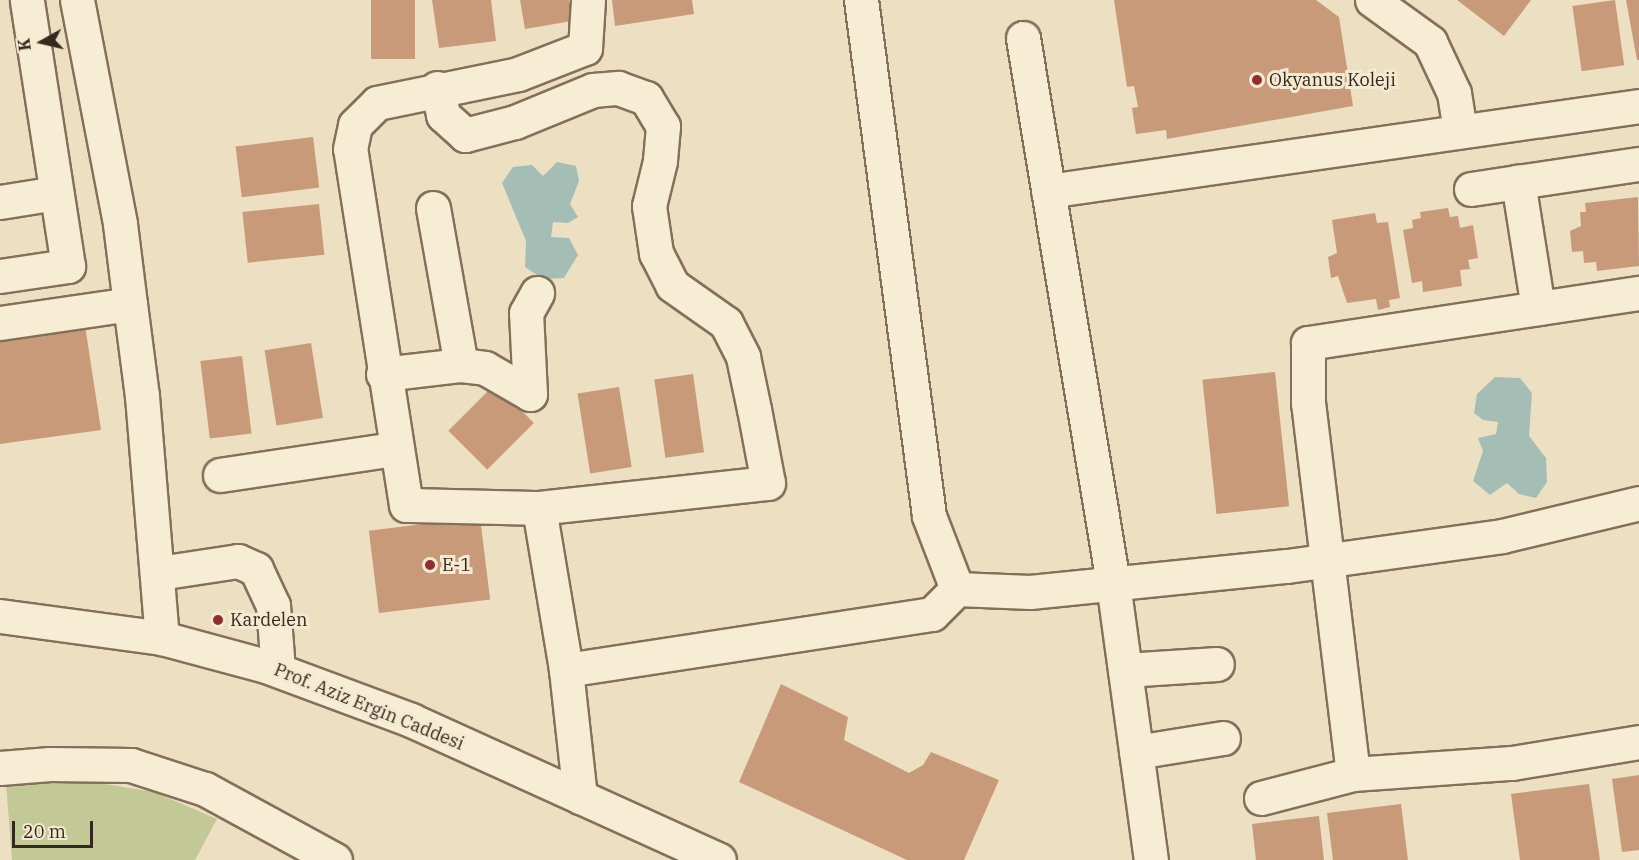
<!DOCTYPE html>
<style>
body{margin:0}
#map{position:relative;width:1639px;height:860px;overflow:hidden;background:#ecdfc2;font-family:"IBM Plex Serif",serif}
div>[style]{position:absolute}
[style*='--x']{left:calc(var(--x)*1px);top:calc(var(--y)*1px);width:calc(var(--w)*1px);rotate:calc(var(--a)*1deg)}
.green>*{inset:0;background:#c3c996}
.water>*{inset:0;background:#a4beb6}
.building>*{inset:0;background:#c89a79;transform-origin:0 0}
.roads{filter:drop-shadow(2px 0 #84705a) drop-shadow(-2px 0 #84705a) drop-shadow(0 2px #84705a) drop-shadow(0 -2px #84705a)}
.minor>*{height:33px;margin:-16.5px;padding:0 16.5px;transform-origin:16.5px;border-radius:16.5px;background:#f7ecd4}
.dots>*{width:16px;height:16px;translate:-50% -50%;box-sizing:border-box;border:3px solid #f4e9d1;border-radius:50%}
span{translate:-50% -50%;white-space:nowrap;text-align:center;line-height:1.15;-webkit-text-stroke:6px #f4e9d1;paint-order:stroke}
.poi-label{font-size:18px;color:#35291d}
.left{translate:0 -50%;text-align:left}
.street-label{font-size:18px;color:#35291d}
.north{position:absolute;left:12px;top:12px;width:60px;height:60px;-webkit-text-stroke:4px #f4e9d1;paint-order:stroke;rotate:262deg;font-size:16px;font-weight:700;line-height:24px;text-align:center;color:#35291d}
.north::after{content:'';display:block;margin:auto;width:21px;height:27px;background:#35291d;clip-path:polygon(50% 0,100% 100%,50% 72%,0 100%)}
.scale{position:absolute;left:12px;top:821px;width:81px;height:27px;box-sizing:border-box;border:3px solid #35291d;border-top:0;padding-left:8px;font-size:18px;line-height:21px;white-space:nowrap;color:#35291d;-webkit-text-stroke:4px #f4e9d1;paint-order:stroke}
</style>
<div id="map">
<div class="green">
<i style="clip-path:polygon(75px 779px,154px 792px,217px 819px,195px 860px,12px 860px,6px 783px)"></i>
</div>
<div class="water">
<i style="clip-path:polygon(557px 162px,576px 166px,579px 181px,570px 204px,578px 217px,568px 223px,553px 222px,551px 237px,569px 238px,578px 255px,564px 278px,543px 279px,525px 267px,526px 241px,502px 183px,513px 167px,532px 165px,543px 176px)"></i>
<i style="clip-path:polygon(1495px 377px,1520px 378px,1532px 393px,1529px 436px,1546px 458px,1547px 482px,1536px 498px,1519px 494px,1507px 483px,1490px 495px,1473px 481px,1483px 451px,1478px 438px,1496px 434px,1498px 422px,1483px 420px,1474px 413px,1477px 394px)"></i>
</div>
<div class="building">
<i style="left:371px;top:0;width:44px;height:59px"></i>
<i style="clip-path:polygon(432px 0,491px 0,496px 41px,439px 48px)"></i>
<i style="clip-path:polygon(520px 0,569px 0,572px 21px,525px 29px)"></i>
<i style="clip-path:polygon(612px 0,692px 0,694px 14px,615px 26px)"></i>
<i style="clip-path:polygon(1114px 0,1316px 0,1339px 17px,1353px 106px,1167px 139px,1166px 130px,1136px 134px,1132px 108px,1138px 107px,1134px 86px,1127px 87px)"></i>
<i style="clip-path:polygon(1457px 0,1531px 0,1504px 36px)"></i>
<i style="left:1615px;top:0;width:66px;height:43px;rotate:82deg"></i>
<i style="clip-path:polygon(1626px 0,1639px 0,1639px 60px,1637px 60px)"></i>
<i style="left:313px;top:137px;width:51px;height:78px;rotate:83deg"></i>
<i style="clip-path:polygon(1638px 197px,1639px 266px,1597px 271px,1596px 262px,1584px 263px,1583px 251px,1572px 252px,1570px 231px,1581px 226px,1580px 212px,1586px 212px,1585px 203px)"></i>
<i style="left:319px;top:204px;width:51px;height:77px;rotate:84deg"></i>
<i style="clip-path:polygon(1448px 208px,1450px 217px,1458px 216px,1460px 228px,1473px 225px,1478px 258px,1468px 260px,1470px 269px,1460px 270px,1462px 286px,1423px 292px,1422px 281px,1412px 283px,1403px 230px,1413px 228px,1412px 220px,1421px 218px,1420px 212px)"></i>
<i style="clip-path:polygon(1375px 213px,1377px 223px,1388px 222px,1400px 298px,1389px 300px,1390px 307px,1378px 310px,1376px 299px,1347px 303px,1338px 276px,1331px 278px,1328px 257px,1337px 253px,1332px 220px)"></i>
<i style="clip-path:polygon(84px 319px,101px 430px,0 444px,0 333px)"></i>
<i style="left:311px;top:343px;width:76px;height:47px;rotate:81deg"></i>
<i style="left:242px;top:356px;width:78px;height:42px;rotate:83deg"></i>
<i style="left:1275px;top:372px;width:135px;height:73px;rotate:84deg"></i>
<i style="left:693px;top:374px;width:79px;height:39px;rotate:82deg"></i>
<i style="left:495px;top:384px;width:55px;height:66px;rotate:45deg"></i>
<i style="left:619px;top:387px;width:81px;height:42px;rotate:81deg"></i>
<i style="left:480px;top:517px;width:83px;height:112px;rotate:83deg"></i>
<i style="clip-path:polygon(781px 684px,848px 717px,844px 740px,909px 773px,923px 765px,931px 752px,999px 780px,964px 860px,907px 860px,739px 782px)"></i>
<i style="clip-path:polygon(1639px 775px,1639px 850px,1622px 852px,1612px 779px)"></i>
<i style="clip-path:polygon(1589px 784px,1600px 860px,1520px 860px,1511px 794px)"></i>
<i style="clip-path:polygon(1401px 804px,1408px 860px,1333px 860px,1327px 813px)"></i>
<i style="clip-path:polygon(1319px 816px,1324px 860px,1256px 860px,1252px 824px)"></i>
</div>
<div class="roads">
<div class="minor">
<i style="--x:77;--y:0;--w:228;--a:79.1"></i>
<i style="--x:120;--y:224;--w:81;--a:82.9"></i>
<i style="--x:130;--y:304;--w:93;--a:82.6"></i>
<i style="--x:142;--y:396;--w:243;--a:85.3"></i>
<i style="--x:861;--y:0;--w:520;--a:82.49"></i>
<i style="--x:929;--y:516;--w:78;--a:69"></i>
<i style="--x:1372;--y:0;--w:72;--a:35.9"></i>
<i style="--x:1430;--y:42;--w:56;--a:64.8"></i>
<i style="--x:1454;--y:93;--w:38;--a:81"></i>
<i style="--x:1023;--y:38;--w:552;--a:80.62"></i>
<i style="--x:1113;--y:583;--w:280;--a:82.2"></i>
<i style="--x:437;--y:88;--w:28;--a:77"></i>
<i style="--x:443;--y:115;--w:30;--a:42"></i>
<i style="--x:465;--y:135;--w:52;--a:-14.6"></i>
<i style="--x:515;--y:122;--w:84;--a:-22.3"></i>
<i style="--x:593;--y:90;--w:25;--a:-5"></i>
<i style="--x:618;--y:88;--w:30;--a:20"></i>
<i style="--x:646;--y:98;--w:33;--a:59"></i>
<i style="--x:663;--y:126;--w:35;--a:95"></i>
<i style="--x:660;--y:161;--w:46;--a:103.7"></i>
<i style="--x:649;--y:206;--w:48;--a:81.5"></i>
<i style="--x:656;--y:253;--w:36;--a:63"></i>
<i style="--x:672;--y:285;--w:66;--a:35.1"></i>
<i style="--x:726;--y:323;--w:38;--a:63"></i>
<i style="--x:743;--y:357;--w:53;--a:78.1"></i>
<i style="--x:754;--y:409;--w:75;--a:79.3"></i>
<i style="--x:768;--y:483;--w:230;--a:173.8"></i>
<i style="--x:539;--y:508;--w:164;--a:80.5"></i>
<i style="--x:566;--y:670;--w:128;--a:83.7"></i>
<i style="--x:1471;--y:189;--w:48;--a:-8.5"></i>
<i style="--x:1048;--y:191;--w:597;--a:-8.18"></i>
<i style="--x:0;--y:202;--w:57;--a:-9.1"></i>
<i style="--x:433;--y:208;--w:159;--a:79.9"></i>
<i style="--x:0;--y:276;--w:69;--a:-8.4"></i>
<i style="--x:68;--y:266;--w:269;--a:-98.8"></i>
<i style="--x:1538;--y:308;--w:128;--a:-99"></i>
<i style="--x:1518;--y:182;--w:122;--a:-8.5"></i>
<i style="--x:0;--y:323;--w:131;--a:-8.3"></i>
<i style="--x:383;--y:374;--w:79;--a:-6.6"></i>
<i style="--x:461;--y:365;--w:24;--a:7"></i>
<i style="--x:485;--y:368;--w:52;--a:30"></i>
<i style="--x:530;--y:394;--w:81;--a:-92.8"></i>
<i style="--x:526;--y:313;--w:23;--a:-61"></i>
<i style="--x:220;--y:475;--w:177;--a:-8.5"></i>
<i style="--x:539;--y:508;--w:133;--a:-178.7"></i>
<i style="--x:406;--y:505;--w:360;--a:-98.9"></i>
<i style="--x:350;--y:149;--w:25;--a:-78"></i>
<i style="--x:355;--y:125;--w:31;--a:-45"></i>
<i style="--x:377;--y:103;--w:144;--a:-11.6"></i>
<i style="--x:518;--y:74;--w:72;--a:-21.2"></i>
<i style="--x:585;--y:48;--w:48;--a:-86.4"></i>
<i style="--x:159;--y:573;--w:80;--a:-8.6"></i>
<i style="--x:238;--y:561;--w:20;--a:24"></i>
<i style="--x:256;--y:569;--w:40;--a:65"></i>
<i style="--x:273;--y:605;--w:65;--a:85.6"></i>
<i style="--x:0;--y:616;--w:163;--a:7.7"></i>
<i style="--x:162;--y:638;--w:108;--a:15.1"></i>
<i style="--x:266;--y:666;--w:155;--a:20.4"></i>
<i style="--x:411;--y:720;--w:338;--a:24.4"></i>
<i style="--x:566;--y:670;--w:370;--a:-8.7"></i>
<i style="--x:932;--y:614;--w:35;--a:-45"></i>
<i style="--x:957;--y:589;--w:73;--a:2.4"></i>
<i style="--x:1030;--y:592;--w:258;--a:-5.8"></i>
<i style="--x:1287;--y:566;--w:217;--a:-7.9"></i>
<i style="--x:1502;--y:536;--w:141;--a:-13.5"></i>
<i style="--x:1125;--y:670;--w:92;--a:-3.7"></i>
<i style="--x:1136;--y:752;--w:88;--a:-9.1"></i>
<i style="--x:0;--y:768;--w:50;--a:-4.6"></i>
<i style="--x:50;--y:764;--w:81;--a:0.7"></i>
<i style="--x:131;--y:765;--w:78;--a:18"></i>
<i style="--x:205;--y:789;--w:148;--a:28.6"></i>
<i style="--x:1353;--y:774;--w:374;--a:-96.9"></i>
<i style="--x:1308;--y:403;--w:60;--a:-90"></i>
<i style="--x:1308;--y:343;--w:335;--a:-8.6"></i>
<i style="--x:1261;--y:798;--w:95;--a:-14.6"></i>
<i style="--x:1353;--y:774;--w:159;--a:-4"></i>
<i style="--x:1512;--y:763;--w:129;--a:-9.4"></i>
</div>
</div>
<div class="dots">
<i style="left:1257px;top:80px;background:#912d2e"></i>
<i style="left:430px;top:565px;background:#912d2e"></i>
<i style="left:218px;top:620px;background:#912d2e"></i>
</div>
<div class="poi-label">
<span class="left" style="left:1269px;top:80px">Okyanus Koleji</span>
<span class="left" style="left:442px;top:565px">E-1</span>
<span class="left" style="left:230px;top:620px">Kardelen</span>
</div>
<div class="street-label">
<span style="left:369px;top:707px;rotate:22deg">Prof. Aziz Ergin Caddesi</span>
</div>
<div class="north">K</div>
<div class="scale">20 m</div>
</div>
